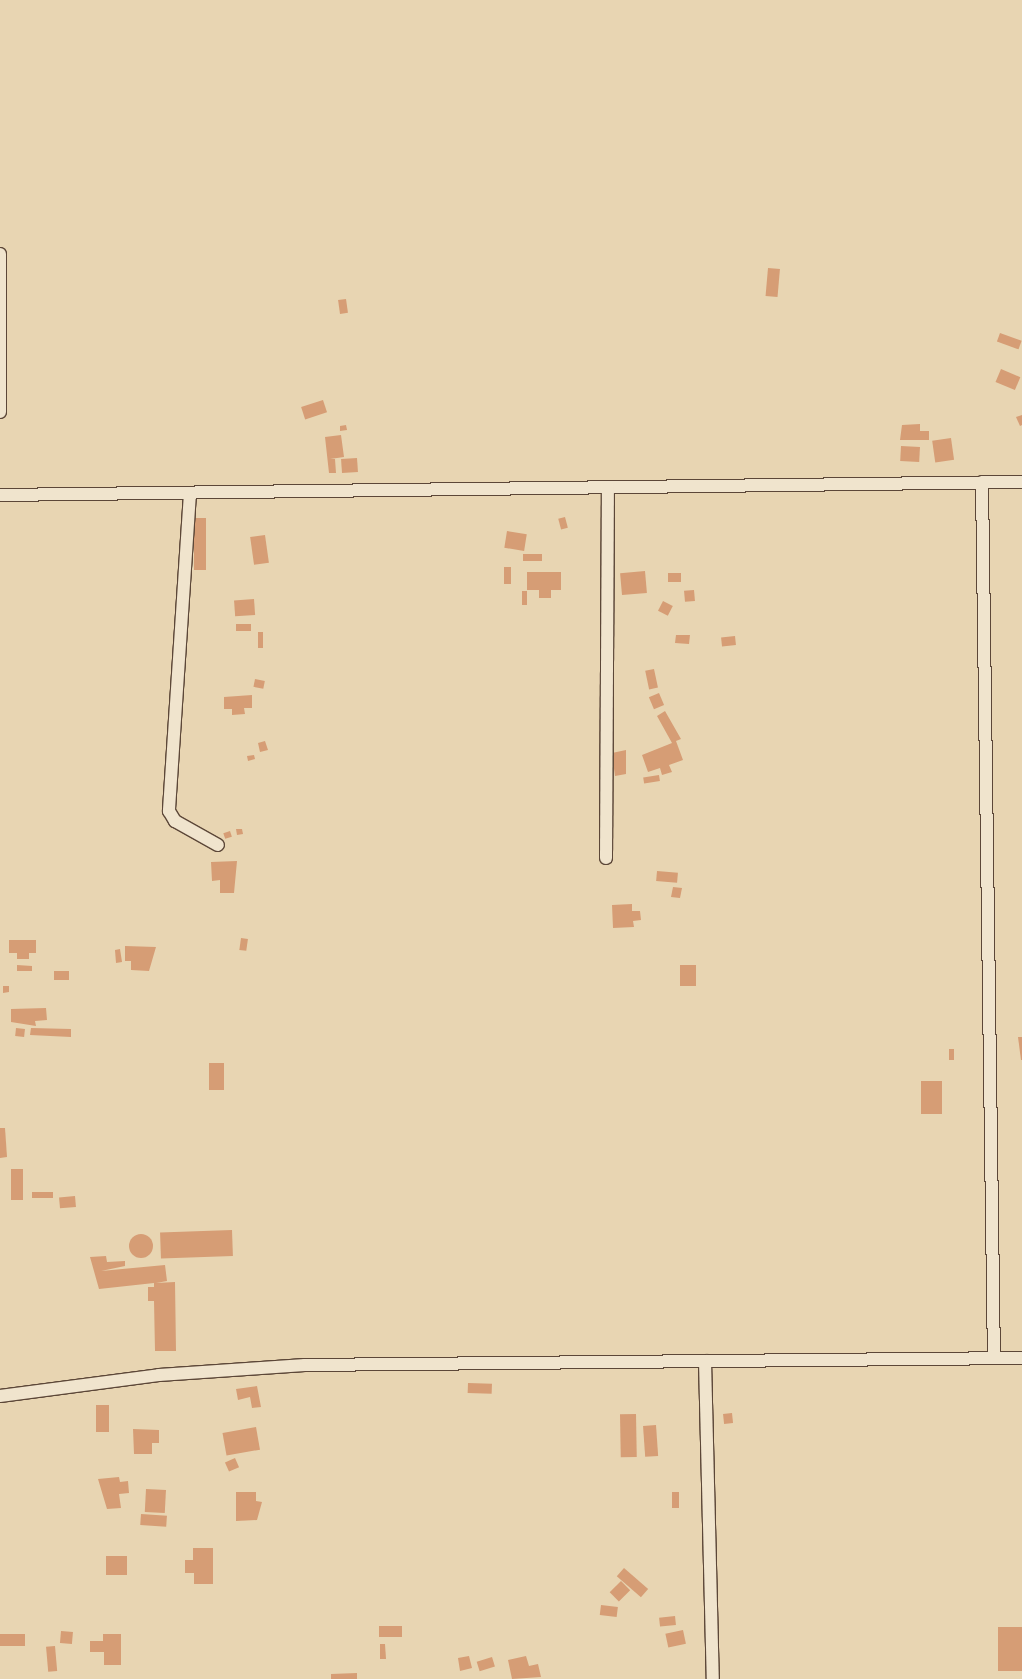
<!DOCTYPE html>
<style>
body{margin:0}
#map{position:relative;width:1022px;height:1679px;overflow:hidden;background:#e8d5b2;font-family:"IM FELL French Canon",serif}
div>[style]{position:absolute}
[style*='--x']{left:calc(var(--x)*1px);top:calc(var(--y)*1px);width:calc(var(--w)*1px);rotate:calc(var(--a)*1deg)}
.building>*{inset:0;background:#d69d75;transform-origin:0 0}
.round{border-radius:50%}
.roads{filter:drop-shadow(1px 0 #5c4738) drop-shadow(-1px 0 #5c4738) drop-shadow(0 1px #5c4738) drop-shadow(0 -1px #5c4738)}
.street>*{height:12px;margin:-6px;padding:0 6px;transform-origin:6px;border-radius:6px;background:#f0e4cd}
span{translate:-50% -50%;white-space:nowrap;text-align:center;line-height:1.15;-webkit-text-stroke:4.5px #f0e4cd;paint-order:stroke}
</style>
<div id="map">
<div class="building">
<i style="left:768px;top:268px;width:12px;height:28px;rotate:5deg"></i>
<i style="left:346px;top:299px;width:14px;height:8px;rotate:82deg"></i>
<i style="left:1000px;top:333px;width:23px;height:9px;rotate:20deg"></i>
<i style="left:1001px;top:369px;width:21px;height:14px;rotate:23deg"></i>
<i style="left:323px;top:400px;width:13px;height:23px;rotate:72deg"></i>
<i style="clip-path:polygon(1022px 415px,1022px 425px,1020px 426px,1016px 417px)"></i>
<i style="clip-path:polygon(920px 424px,920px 431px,929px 431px,929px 440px,900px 440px,902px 425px)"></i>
<i style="clip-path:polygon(346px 425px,347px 430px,340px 431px,340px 426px)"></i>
<i style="clip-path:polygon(341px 435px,344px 457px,330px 459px,335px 459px,336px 473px,329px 473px,325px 437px)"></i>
<i style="left:951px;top:438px;width:22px;height:19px;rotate:82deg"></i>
<i style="left:901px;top:446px;width:19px;height:15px;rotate:3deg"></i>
<i style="left:357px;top:458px;width:14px;height:16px;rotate:86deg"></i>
<i style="left:565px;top:517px;width:11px;height:7px;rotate:75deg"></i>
<i style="left:194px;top:518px;width:12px;height:52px"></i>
<i style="left:507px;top:531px;width:20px;height:17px;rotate:9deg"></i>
<i style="left:265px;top:535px;width:28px;height:15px;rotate:82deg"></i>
<i style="left:542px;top:554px;width:7px;height:19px;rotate:90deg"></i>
<i style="left:504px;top:567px;width:7px;height:17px"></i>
<i style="left:645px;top:571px;width:22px;height:25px;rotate:85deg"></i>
<i style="clip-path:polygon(527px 572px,561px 572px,561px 590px,551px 590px,551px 598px,539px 598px,539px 590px,527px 590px)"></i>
<i style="left:668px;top:573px;width:13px;height:9px"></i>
<i style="left:694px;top:590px;width:11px;height:10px;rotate:85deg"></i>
<i style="left:522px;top:591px;width:5px;height:14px"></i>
<i style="left:254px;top:599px;width:16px;height:20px;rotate:86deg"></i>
<i style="left:663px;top:601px;width:11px;height:11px;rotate:27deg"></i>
<i style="left:236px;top:624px;width:15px;height:7px"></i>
<i style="left:258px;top:632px;width:5px;height:16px"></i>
<i style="clip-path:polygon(676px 635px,690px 635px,689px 644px,675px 643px)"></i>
<i style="left:735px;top:636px;width:9px;height:14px;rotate:84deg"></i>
<i style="left:654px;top:669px;width:19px;height:9px;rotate:78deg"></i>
<i style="left:255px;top:679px;width:10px;height:8px;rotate:11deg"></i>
<i style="left:659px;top:693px;width:13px;height:11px;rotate:67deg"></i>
<i style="clip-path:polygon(252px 695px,252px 708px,244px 708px,245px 714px,232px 715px,232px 709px,224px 709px,224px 697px)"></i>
<i style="clip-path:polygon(665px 711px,681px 739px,676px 741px,683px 760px,669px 765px,672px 772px,662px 775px,660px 768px,648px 772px,642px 755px,672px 743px,657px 716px)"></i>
<i style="clip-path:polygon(265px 741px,268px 750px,260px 752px,258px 743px)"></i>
<i style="clip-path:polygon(626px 750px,626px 774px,615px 776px,612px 753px)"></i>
<i style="clip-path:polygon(254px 755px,255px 759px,248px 761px,247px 756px)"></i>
<i style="left:659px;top:775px;width:6px;height:16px;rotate:81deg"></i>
<i style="clip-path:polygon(236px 829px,242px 829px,243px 834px,237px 835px)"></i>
<i style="left:230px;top:831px;width:6px;height:7px;rotate:72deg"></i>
<i style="clip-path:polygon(237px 861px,234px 893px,220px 893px,220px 880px,212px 881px,211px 862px)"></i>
<i style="left:657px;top:871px;width:21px;height:10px;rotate:5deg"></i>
<i style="clip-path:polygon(673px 887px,682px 888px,680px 898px,671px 897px)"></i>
<i style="clip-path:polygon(632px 904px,632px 911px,640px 911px,641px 920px,633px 921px,634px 927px,613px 928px,612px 905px)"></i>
<i style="left:241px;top:938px;width:7px;height:12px;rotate:8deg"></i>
<i style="clip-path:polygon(9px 940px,36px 940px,36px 953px,29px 953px,29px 959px,17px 959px,17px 953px,9px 953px)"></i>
<i style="clip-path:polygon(125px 946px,156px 947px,149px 971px,131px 970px,131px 961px,125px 961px)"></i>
<i style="clip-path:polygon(120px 949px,122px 962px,116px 963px,115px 950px)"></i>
<i style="clip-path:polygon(17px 965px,32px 966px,32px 971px,17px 971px)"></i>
<i style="left:680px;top:965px;width:16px;height:21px"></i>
<i style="left:54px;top:971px;width:15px;height:9px"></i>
<i style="clip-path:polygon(3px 986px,9px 986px,9px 992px,3px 993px)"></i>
<i style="clip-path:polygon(46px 1008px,47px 1020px,35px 1021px,36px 1026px,11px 1022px,11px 1009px)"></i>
<i style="left:16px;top:1028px;width:9px;height:8px;rotate:6deg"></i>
<i style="clip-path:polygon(31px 1028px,71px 1029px,71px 1037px,30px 1035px)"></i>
<i style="clip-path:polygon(1018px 1037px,1022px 1037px,1022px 1060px,1021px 1060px)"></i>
<i style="left:949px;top:1049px;width:5px;height:11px"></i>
<i style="left:209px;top:1063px;width:15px;height:27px"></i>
<i style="left:921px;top:1081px;width:21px;height:33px"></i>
<i style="clip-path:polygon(0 1128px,5px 1128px,7px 1157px,0 1158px)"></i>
<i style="left:11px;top:1169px;width:12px;height:31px"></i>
<i style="left:53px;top:1192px;width:6px;height:21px;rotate:90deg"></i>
<i style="left:75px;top:1196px;width:11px;height:16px;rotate:85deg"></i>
<i style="left:232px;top:1230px;width:26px;height:72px;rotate:88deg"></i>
<i class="round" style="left:129px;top:1234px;width:24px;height:24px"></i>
<i style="clip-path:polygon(106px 1256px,107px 1262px,125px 1261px,125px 1266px,101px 1271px,165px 1265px,167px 1281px,156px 1283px,175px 1282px,176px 1351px,155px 1351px,154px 1301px,148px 1301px,148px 1287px,154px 1287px,154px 1283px,99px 1289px,90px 1257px)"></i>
<i style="left:468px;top:1383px;width:24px;height:10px;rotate:2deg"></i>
<i style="clip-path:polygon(257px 1386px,261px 1407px,252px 1408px,250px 1397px,238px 1400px,236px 1389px)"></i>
<i style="left:96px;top:1405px;width:13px;height:27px"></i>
<i style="left:732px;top:1413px;width:10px;height:9px;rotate:84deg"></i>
<i style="left:636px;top:1414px;width:43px;height:16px;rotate:89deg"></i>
<i style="left:656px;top:1425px;width:31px;height:13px;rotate:86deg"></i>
<i style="left:256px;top:1427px;width:23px;height:34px;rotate:80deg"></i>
<i style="clip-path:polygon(133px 1429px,159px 1430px,159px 1443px,152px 1443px,152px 1454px,134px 1454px)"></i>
<i style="left:235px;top:1458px;width:10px;height:11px;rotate:66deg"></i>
<i style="clip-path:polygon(119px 1477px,120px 1482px,128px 1481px,129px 1493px,119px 1494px,121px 1508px,107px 1509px,98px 1479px)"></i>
<i style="left:146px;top:1489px;width:20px;height:23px;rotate:3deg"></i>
<i style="clip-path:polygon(236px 1492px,256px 1492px,256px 1501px,262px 1502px,257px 1520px,236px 1521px)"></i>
<i style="left:672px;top:1492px;width:7px;height:16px"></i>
<i style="left:141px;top:1514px;width:26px;height:11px;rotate:4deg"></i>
<i style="clip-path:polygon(193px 1548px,213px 1548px,213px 1584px,194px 1584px,194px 1573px,185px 1573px,185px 1560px,193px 1560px)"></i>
<i style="left:106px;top:1556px;width:21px;height:19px"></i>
<i style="left:624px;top:1568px;width:32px;height:11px;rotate:41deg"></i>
<i style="left:621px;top:1581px;width:13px;height:16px;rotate:45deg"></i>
<i style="left:601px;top:1605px;width:17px;height:10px;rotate:7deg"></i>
<i style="left:675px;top:1616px;width:9px;height:16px;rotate:84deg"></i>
<i style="left:402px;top:1626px;width:11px;height:23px;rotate:90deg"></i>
<i style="left:998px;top:1627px;width:24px;height:44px"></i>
<i style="left:683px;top:1630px;width:14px;height:18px;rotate:78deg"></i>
<i style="left:61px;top:1631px;width:12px;height:12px;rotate:5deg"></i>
<i style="left:25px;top:1634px;width:12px;height:25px;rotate:90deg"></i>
<i style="clip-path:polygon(103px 1634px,121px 1634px,121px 1665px,104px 1665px,104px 1652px,90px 1652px,90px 1641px,103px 1641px)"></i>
<i style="clip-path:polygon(380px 1644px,385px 1644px,386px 1659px,380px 1659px)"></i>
<i style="left:55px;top:1646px;width:25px;height:9px;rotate:85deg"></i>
<i style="clip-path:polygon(469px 1656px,472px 1668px,460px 1671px,458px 1658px)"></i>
<i style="clip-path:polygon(526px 1656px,529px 1666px,538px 1664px,541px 1677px,512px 1679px,508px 1660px)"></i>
<i style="left:492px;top:1657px;width:10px;height:16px;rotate:73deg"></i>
<i style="clip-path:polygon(357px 1673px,357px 1679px,331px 1679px,331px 1674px)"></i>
</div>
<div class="roads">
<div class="street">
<i style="--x:0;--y:254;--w:158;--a:90"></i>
<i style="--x:982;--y:482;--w:876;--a:89.22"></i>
<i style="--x:190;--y:493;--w:319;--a:93.8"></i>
<i style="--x:169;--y:811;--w:12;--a:59"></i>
<i style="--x:175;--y:821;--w:49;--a:29.2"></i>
<i style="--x:0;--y:495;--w:1022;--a:-0.73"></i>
<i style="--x:606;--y:858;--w:371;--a:-89.7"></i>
<i style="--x:705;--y:1361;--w:318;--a:88.6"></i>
<i style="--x:0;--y:1396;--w:160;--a:-7.5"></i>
<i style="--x:159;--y:1375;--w:146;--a:-3.9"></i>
<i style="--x:305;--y:1365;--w:717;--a:-0.56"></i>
</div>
</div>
</div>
